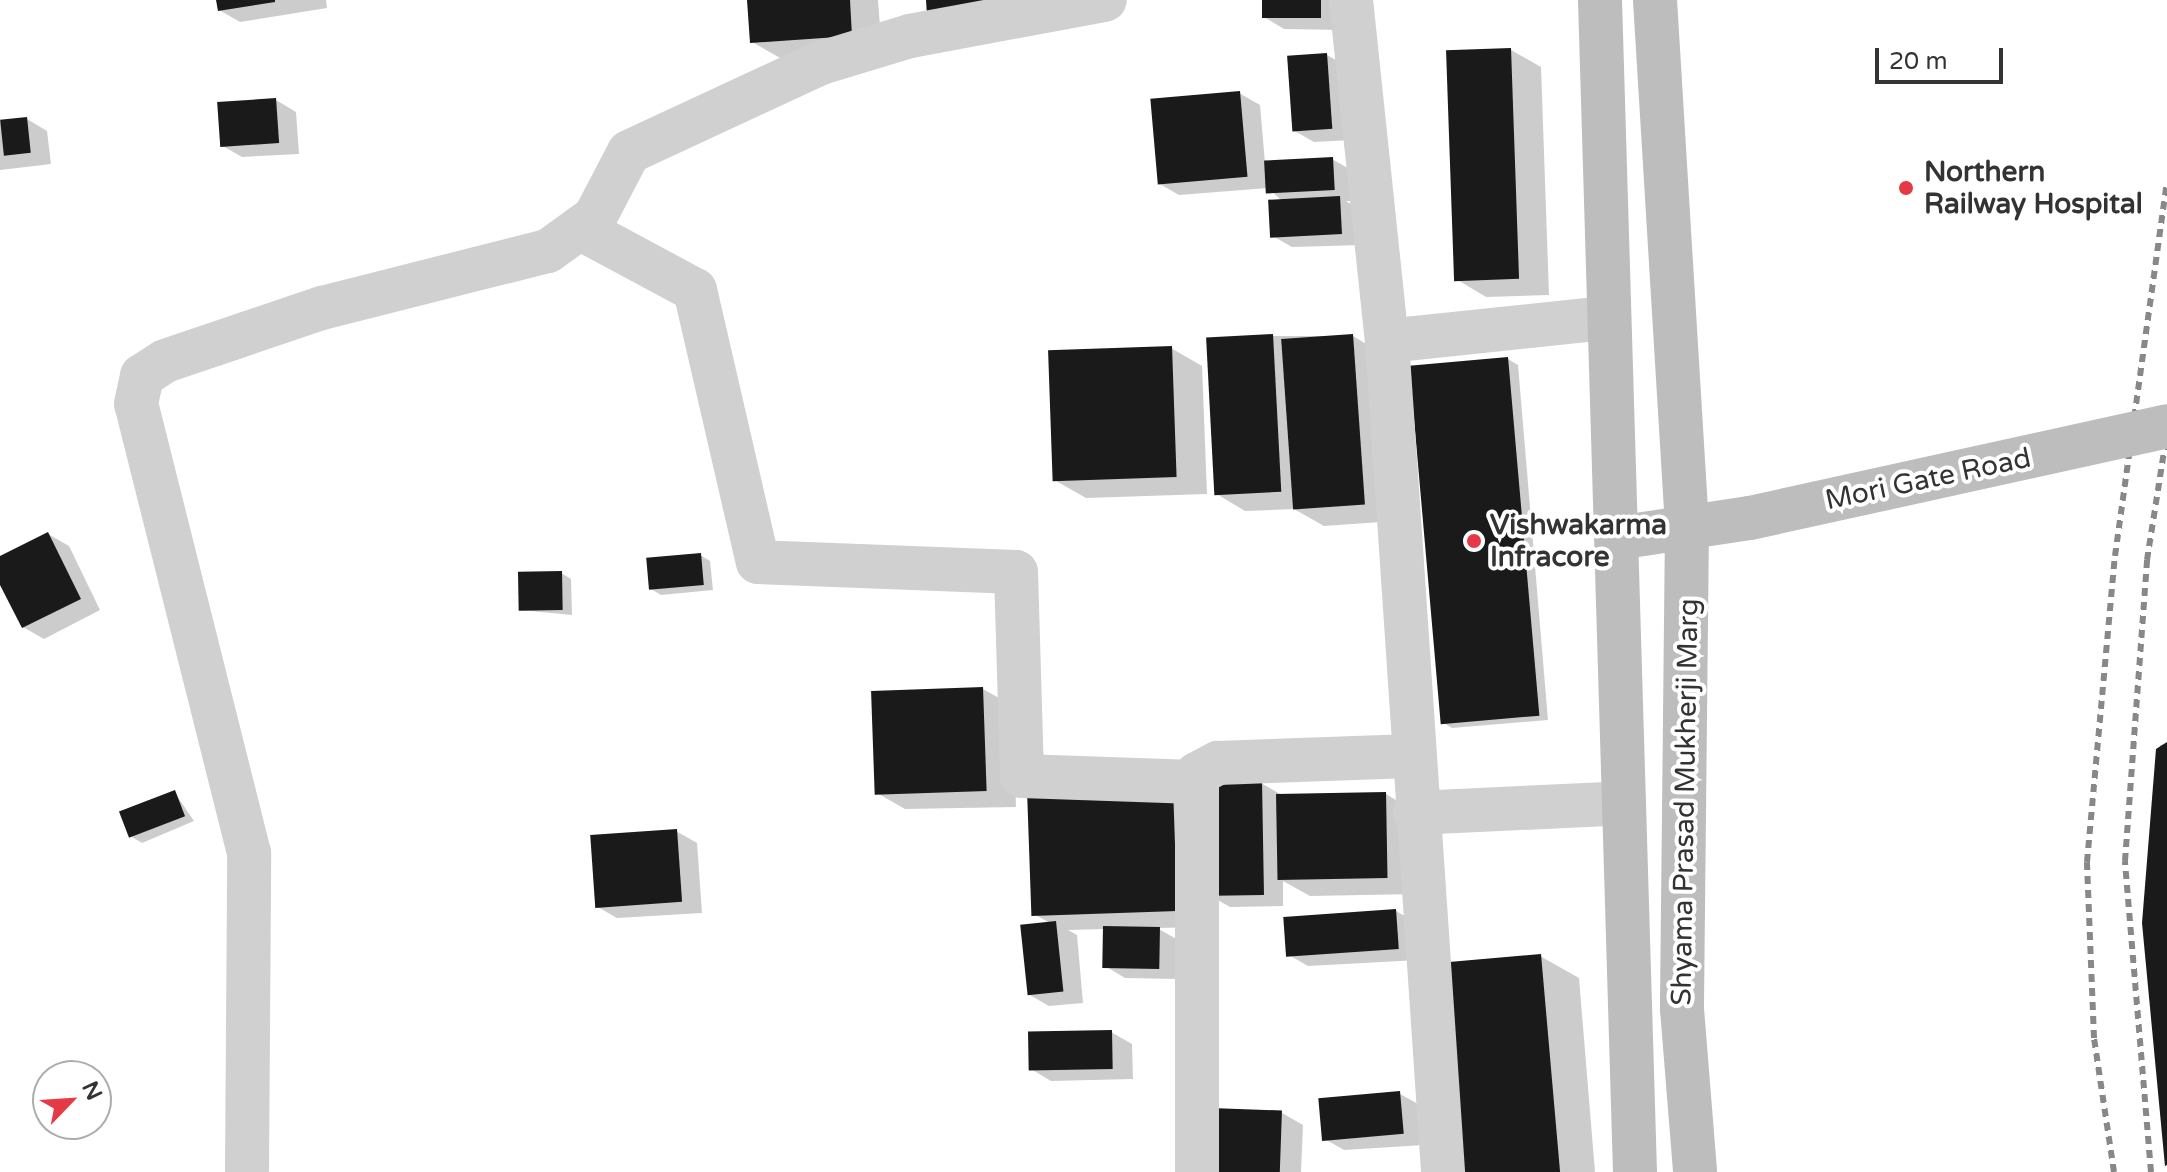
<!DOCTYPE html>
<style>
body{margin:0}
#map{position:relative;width:2167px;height:1172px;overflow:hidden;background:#fff;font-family:"Varela Round",sans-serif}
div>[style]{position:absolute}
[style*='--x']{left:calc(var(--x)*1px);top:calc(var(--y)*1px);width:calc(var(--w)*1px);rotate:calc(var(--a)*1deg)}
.shadow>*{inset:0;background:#0003}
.building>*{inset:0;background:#1a1a1a;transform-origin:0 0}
.street>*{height:44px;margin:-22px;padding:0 22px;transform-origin:22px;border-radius:22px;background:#d0d0d0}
.secondary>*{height:44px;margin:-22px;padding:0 22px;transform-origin:22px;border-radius:22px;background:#bdbdbd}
.rail>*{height:6px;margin-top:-3px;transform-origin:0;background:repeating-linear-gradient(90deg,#888 0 8px,transparent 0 14px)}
.secondary-bridge>*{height:44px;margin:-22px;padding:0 22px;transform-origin:22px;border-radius:22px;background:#bdbdbd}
.dots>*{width:22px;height:22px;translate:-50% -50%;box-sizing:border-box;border:4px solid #fff;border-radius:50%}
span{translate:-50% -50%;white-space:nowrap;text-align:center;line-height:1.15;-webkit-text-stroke:8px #fff;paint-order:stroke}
.poi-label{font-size:28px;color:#333;font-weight:700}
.left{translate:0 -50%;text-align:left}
.street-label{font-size:28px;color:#333}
.north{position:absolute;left:32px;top:1060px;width:80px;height:80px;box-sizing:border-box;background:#fff;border:2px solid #adadad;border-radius:50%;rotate:65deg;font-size:22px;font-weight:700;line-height:32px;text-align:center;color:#333}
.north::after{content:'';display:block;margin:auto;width:28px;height:36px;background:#e63946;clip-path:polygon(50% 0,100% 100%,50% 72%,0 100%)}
.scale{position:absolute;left:1875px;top:48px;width:128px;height:36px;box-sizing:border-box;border:4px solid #333;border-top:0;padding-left:10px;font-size:24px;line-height:28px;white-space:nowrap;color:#333;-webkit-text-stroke:6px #fff;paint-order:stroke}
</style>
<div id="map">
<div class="shadow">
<i style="clip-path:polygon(218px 0,326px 0,327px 8px,240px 22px,219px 10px)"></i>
<i style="clip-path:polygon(749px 0,878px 0,882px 53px,782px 59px,752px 42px)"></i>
<i style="clip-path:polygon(1264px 0,1342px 0,1341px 30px,1284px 29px,1264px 17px)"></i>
<i style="clip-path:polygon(1511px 50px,1541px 67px,1549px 295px,1486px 297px,1456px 279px)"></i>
<i style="clip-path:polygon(1327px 55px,1348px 67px,1352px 140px,1314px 142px,1293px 130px)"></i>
<i style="clip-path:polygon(1239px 93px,1260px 105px,1265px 163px,1332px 159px,1353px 171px,1355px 201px,1346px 201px,1360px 210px,1362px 245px,1292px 247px,1271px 235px,1281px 200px,1268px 188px,1179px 195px,1158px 183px)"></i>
<i style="clip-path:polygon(276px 100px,296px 112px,299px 154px,242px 157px,221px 145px)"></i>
<i style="clip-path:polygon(27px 119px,47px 131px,51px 164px,0 170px,0 122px)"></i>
<i style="clip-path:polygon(1273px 336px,1353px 336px,1383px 354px,1395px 521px,1324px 526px,1294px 509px,1245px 511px,1215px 493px)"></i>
<i style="clip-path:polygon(1171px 348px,1202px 366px,1207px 494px,1086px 498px,1056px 481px)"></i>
<i style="clip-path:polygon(1508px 359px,1518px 365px,1548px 720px,1452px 728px,1442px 722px)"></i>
<i style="clip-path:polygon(48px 534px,69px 546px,100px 610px,44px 639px,23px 627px,0 580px,0 558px)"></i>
<i style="clip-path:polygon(700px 555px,710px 561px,713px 590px,661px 595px,651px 589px)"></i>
<i style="clip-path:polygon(561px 573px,571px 579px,572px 615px,520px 610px)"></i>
<i style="clip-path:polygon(983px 689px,1013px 706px,1016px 807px,905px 809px,875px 792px)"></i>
<i style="clip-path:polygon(2167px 744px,2167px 1164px,2144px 923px,2160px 745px)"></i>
<i style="clip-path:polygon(1261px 783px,1282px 795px,1386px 794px,1416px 812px,1417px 894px,1310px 896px,1283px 881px,1283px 906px,1230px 907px,1209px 895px)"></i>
<i style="clip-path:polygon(1173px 789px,1207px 927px,1157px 928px,1180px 941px,1179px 979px,1125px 978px,1105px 966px,1105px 929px,1068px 930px,1077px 935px,1083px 1003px,1049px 1006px,1028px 994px,1050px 923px,1032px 913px)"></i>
<i style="clip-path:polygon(175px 793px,194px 821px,142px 843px,132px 837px)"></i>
<i style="clip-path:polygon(676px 831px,697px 843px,702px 913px,617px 918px,596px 906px)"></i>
<i style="clip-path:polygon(1396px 911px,1417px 923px,1419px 960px,1308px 966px,1287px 954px)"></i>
<i style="clip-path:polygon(1540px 956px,1579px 978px,1595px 1172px,1460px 1172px)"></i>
<i style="clip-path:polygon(1111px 1032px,1132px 1044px,1133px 1079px,1051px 1081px,1031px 1069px)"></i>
<i style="clip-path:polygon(1400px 1094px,1420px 1105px,1424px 1145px,1344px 1150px,1323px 1138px)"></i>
<i style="clip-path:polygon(1282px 1113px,1303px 1125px,1301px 1172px,1211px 1172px)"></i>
</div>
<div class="building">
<i style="clip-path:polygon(216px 0,275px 0,275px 2px,218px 11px)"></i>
<i style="clip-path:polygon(747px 0,850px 0,852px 36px,750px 43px)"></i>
<i style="clip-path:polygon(926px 0,1021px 0,927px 16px)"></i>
<i style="left:1262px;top:0;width:59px;height:18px"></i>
<i style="left:1511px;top:48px;width:231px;height:65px;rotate:88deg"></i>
<i style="left:1327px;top:53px;width:76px;height:40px;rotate:86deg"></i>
<i style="left:1240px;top:91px;width:86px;height:90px;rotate:85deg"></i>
<i style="left:276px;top:98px;width:45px;height:59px;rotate:86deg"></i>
<i style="left:27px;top:117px;width:36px;height:27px;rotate:84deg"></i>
<i style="left:1333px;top:157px;width:33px;height:69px;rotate:87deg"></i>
<i style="left:1340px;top:196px;width:38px;height:72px;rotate:87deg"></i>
<i style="left:1273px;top:334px;width:158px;height:67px;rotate:87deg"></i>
<i style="left:1353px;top:334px;width:171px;height:72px;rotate:86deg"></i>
<i style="left:1172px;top:346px;width:131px;height:124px;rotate:88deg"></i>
<i style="left:1508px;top:357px;width:360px;height:99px;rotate:85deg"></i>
<i style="clip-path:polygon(48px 532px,81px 599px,22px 628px,0 585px,0 556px)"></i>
<i style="left:701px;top:553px;width:32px;height:55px;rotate:85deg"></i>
<i style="left:562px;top:571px;width:39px;height:44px;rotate:89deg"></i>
<i style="left:983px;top:687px;width:104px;height:112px;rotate:88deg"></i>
<i style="clip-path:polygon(2167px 742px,2167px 1165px,2165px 1166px,2142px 923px,2156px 749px)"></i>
<i style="left:1262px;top:781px;width:114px;height:50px;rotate:89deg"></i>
<i style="left:1173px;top:787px;width:124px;height:146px;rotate:88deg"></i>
<i style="left:175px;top:790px;width:28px;height:60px;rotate:69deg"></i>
<i style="left:1386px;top:792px;width:86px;height:110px;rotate:89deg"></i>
<i style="left:677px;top:829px;width:73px;height:87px;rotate:86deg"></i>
<i style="left:1396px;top:909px;width:40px;height:113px;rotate:86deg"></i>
<i style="left:1056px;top:921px;width:71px;height:36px;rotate:84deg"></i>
<i style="left:1103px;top:926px;width:57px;height:42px;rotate:1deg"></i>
<i style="left:1541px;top:954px;width:219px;height:101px;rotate:85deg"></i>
<i style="left:1112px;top:1030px;width:39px;height:84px;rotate:89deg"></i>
<i style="left:1400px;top:1091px;width:43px;height:82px;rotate:85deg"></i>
<i style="left:1211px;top:1108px;width:71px;height:64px;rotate:2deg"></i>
</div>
<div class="street">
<i style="--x:1351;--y:0;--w:343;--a:84"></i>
<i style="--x:1387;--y:341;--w:833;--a:86.14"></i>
<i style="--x:583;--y:230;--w:127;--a:28.2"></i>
<i style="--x:695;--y:290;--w:279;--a:77"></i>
<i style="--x:758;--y:562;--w:258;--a:2.2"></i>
<i style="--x:1016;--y:572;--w:204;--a:88.3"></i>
<i style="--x:1022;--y:776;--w:173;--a:2"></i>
<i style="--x:1387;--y:341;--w:221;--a:-6"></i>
<i style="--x:1415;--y:813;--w:209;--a:-2.7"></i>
<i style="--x:247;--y:1172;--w:319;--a:-89.6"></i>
<i style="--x:249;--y:853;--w:463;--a:-104.1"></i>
<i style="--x:136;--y:404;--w:29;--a:-78"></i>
<i style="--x:142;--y:376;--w:27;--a:-33"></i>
<i style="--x:165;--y:361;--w:166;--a:-18.7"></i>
<i style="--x:322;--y:308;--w:233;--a:-14.2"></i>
<i style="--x:548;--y:251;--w:58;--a:-35.9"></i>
<i style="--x:595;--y:217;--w:73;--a:-62.4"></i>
<i style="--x:629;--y:152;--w:212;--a:-24.9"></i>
<i style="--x:821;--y:63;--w:93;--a:-16.9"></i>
<i style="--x:910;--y:36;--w:198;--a:-10.5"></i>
<i style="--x:1197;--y:1172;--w:398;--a:-90"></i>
<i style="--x:1197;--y:774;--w:24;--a:-28"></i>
<i style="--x:1218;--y:763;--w:194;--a:-2.1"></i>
</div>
<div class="secondary">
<i style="--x:1600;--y:0;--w:1173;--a:88.29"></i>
<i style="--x:1655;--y:0;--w:527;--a:86.52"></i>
<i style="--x:1687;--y:526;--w:483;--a:90.6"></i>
<i style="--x:1682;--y:1009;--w:164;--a:85.4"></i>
<i style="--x:1617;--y:538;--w:134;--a:-8.6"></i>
</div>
<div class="rail">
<i style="--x:2114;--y:1172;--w:135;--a:-98.5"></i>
<i style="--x:2094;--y:1038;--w:176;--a:-92.3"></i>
<i style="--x:2087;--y:862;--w:307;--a:-84.8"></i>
<i style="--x:2115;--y:556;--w:377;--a:-82.1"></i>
<i style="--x:2151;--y:1172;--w:312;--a:-94.8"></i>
<i style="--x:2125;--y:861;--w:302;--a:-85.8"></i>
<i style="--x:2147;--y:560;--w:129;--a:-81.1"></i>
</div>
<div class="secondary-bridge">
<i style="--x:1750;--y:518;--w:427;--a:-12.4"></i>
</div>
<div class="dots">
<i style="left:1906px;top:188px;background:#e63946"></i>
<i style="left:1474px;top:541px;background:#e63946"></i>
</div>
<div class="poi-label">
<span class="left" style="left:1924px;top:188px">Northern<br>Railway Hospital</span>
<span class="left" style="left:1490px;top:541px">Vishwakarma<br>Infracore</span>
</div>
<div class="street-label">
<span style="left:1928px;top:479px;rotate:-12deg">Mori Gate Road</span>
<span style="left:1685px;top:802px;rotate:-89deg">Shyama Prasad Mukherji Marg</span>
</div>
<div class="north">N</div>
<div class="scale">20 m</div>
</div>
